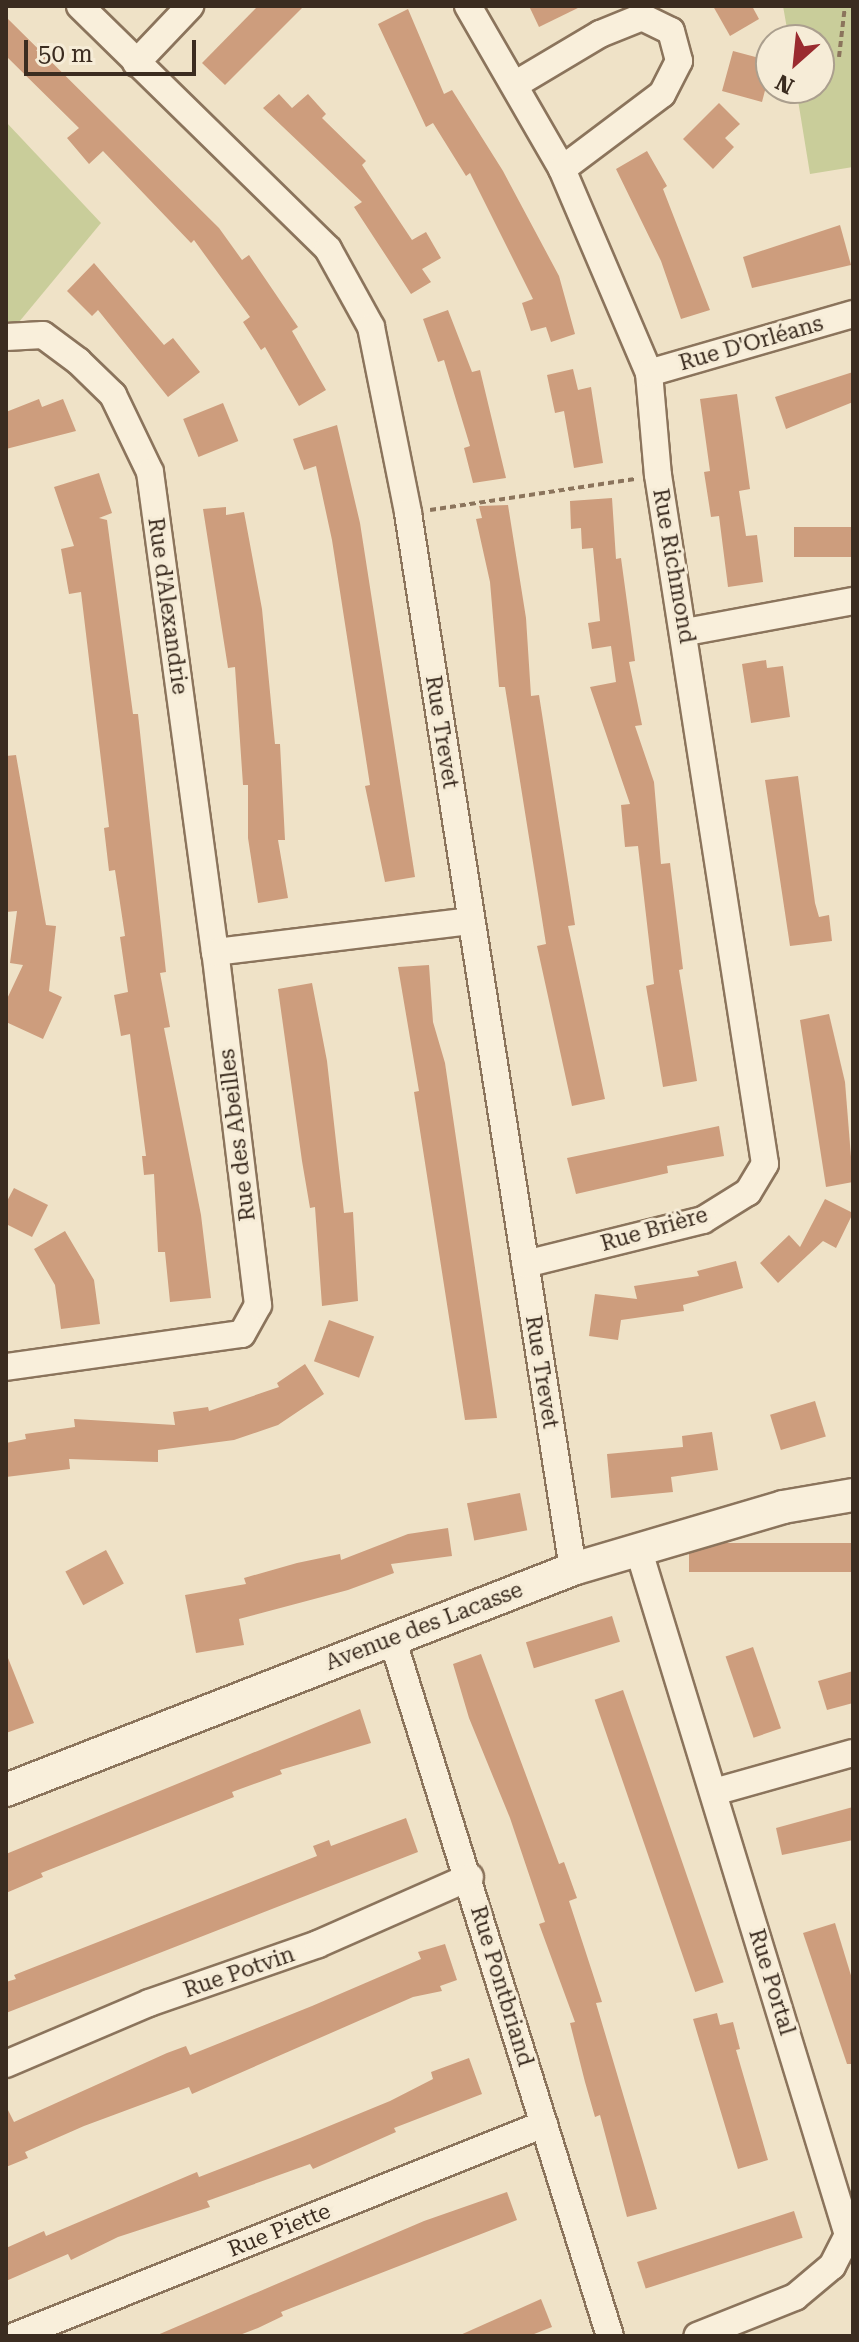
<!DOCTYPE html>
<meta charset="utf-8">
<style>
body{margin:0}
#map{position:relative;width:859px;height:2342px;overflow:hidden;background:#efe2c7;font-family:"Roboto Serif",serif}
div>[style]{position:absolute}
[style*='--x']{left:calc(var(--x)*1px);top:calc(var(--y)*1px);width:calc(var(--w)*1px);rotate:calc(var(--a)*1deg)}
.green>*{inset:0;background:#c9cd9a}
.building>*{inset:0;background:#cd9d7d;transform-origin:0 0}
.path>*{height:4px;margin-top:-2px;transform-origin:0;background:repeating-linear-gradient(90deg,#8b745c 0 6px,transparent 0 10px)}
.roads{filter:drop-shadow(2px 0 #8b745c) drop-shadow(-2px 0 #8b745c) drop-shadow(0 2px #8b745c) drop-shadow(0 -2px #8b745c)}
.minor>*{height:26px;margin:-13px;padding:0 13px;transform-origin:13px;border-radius:13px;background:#f9efdb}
.tertiary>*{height:32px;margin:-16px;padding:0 16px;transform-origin:16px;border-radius:16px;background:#f9efdb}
span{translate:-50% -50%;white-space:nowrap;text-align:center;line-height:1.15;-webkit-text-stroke:6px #f6ecd7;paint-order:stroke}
.street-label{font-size:22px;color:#3b2c20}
.frame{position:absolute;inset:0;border:8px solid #3b2c20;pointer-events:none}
.north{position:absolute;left:755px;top:24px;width:80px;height:80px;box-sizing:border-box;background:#f6ecd7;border:2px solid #ab9f8e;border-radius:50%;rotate:207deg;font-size:22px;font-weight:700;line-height:32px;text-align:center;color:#3b2c20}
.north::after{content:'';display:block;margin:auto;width:28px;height:36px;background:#9a2b2f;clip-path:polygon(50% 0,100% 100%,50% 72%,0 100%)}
.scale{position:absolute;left:24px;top:40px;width:172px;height:36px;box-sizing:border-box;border:4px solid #3b2c20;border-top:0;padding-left:10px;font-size:24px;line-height:28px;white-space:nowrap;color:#3b2c20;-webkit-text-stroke:6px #f6ecd7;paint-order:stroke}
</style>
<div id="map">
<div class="green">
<i style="clip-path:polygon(783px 6px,853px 6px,853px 167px,810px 174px,796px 88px,819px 88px,819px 40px,789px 40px)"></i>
<i style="clip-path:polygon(6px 122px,101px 223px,14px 328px,6px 330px)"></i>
</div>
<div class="building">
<i style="clip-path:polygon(258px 6px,304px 6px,225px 85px,202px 63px)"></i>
<i style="clip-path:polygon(529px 6px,582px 6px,539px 27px)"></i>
<i style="clip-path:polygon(713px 6px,752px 6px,759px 19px,730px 36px)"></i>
<i style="clip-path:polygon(408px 9px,444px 94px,452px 90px,503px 171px,559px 276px,575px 334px,551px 342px,546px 327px,531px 331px,522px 303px,533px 299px,470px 173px,466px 176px,433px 123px,426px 127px,378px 24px)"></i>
<i style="clip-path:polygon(6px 17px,219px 228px,242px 260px,249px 255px,298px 327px,292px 331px,326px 390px,299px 406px,265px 347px,261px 350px,243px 322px,250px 317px,194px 240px,191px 243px,103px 151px,89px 164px,67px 138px,79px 128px,6px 56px)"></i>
<i style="clip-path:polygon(733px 51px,763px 59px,758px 76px,768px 79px,762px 102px,722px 91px)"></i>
<i style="clip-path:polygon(279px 94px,292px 108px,308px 94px,326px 114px,322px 118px,366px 161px,362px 165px,412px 240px,426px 232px,441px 258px,422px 269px,431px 282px,411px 294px,354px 207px,362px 202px,263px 108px)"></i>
<i style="clip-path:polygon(719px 103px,740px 124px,725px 138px,734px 147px,713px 169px,683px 139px)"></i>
<i style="clip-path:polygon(647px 151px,667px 186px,663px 189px,710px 310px,681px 319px,661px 261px,616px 169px)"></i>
<i style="clip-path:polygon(840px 225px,851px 265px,752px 288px,743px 257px)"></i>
<i style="clip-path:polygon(94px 263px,164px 345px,173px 338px,200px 372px,168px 397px,98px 310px,92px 316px,67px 291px)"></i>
<i style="clip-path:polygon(448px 310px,472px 372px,480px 370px,506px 478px,473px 483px,464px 448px,470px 446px,444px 360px,438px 362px,423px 319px)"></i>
<i style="clip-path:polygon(573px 369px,578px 390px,591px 387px,603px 463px,574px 468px,564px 411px,555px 413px,547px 375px)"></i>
<i style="clip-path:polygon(853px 372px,853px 402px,786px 429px,775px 397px)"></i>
<i style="clip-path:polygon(737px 394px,750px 489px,739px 491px,746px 536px,757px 535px,763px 582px,728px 587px,719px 516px,711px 517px,704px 472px,710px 471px,700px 399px)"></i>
<i style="clip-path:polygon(39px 399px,42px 407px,63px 399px,76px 431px,6px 449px,6px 412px)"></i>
<i style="left:223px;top:403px;width:41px;height:43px;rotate:68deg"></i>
<i style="clip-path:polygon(337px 425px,360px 523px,415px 877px,385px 882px,365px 786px,370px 785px,332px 540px,316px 466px,304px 470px,293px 439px)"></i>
<i style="clip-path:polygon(99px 473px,112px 513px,99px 518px,107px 520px,133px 714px,138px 714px,166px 972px,160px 973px,170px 1027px,164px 1028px,201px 1215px,211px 1298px,170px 1302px,165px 1252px,158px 1252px,154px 1174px,144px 1175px,142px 1156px,146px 1156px,130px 1034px,121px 1036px,114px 995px,128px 992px,120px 937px,125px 936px,115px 870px,109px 871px,104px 828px,109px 827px,81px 592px,69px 594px,61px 549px,74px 546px,54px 487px)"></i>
<i style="clip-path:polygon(612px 498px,616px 559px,621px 558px,635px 661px,629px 662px,642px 725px,635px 726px,654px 782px,661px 864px,670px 863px,683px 969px,679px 970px,697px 1081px,663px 1087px,646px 986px,654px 984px,638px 846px,625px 847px,621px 805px,630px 804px,590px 687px,616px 682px,611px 646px,592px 649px,588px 623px,600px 621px,593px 548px,582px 549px,581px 528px,571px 529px,570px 501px)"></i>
<i style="clip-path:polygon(508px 505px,526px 618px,531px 696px,539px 695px,575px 925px,568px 926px,605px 1099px,572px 1106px,537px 946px,546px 944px,505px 687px,499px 687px,490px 582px,476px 519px,482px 518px,479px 506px)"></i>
<i style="clip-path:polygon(226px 507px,226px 515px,244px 512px,262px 609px,275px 744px,280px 744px,285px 840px,278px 840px,288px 898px,258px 903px,248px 838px,248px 785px,243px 785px,235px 667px,228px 668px,203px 509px)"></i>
<i style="left:853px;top:527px;width:30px;height:59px;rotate:90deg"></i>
<i style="clip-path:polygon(766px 660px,767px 668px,783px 666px,790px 717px,751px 723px,742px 664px)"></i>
<i style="clip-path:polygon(16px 755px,46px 925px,56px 926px,49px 991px,62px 997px,43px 1039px,6px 1022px,6px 1001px,23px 965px,10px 963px,17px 911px,6px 912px,6px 756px)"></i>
<i style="clip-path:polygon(798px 776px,815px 903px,819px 917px,829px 915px,832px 941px,790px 946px,765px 780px)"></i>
<i style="clip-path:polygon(429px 965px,433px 1022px,445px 1063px,497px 1418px,465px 1420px,414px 1092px,419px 1091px,398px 967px)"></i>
<i style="clip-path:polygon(312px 983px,327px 1061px,344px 1213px,353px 1212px,358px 1301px,322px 1306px,315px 1207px,310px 1208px,302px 1161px,278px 989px)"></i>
<i style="clip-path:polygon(829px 1014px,845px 1082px,853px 1182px,826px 1187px,800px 1020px)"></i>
<i style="clip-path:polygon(719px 1126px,724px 1156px,667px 1166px,668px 1173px,576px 1194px,567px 1158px)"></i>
<i style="clip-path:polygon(14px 1188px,48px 1205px,32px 1237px,6px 1224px,6px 1203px)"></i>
<i style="clip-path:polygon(825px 1199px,853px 1213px,836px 1248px,823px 1241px,778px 1283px,760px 1263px,789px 1235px,800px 1247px)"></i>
<i style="clip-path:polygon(65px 1231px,94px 1280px,100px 1324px,61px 1329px,55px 1285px,34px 1249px)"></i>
<i style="clip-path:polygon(736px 1261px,743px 1288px,683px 1305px,684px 1311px,621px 1320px,618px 1340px,589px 1336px,595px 1294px,637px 1299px,634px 1286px,699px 1276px,697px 1271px)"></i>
<i style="left:329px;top:1320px;width:48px;height:44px;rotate:20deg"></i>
<i style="clip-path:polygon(305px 1364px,324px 1394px,278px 1425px,234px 1440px,158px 1450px,158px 1462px,69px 1459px,70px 1469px,6px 1477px,6px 1443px,26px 1439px,25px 1434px,75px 1427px,74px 1419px,175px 1425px,173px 1412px,208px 1407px,209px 1411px,279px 1387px,277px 1383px)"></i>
<i style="left:815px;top:1401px;width:37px;height:47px;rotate:73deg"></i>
<i style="clip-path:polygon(712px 1432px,718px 1470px,671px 1477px,673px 1492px,611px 1498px,607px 1454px,683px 1447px,682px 1436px)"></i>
<i style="left:520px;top:1493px;width:38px;height:54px;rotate:79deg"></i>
<i style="clip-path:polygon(448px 1528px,452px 1556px,391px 1564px,394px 1573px,348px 1590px,239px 1619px,244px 1645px,196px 1653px,185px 1595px,246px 1584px,244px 1578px,297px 1563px,340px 1554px,341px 1560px,408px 1534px)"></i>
<i style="left:853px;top:1543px;width:29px;height:164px;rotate:90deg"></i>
<i style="left:106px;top:1550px;width:38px;height:46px;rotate:62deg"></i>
<i style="left:612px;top:1616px;width:27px;height:90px;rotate:73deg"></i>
<i style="left:753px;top:1647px;width:86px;height:29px;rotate:71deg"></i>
<i style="clip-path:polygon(6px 1653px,34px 1723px,6px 1733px)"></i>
<i style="clip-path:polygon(481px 1654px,559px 1864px,564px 1862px,577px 1898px,569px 1901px,602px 2002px,596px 2003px,657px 2209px,627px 2217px,600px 2115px,595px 2117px,585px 2082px,570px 2023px,575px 2022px,539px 1924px,545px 1922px,510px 1818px,469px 1718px,453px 1664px)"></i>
<i style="clip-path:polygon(853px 1671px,853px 1703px,827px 1710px,818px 1681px)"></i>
<i style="left:623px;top:1690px;width:309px;height:30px;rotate:71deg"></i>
<i style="clip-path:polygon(360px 1709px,371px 1743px,280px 1770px,282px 1774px,232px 1792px,234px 1797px,41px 1873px,43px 1877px,6px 1893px,6px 1854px)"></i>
<i style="clip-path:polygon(853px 1807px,853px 1840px,782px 1855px,776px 1828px)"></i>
<i style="clip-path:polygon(406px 1818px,418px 1852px,6px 2013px,6px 1982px,16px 1979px,14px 1975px,317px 1856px,313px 1846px,329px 1840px,331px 1846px)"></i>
<i style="clip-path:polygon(835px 1923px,853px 1982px,853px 2064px,847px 2064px,803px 1933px)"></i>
<i style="clip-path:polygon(445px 1944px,457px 1980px,440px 1986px,442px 1991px,413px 1997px,192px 2094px,189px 2087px,84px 2126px,25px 2152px,28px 2158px,6px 2167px,6px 2106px,14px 2122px,167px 2053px,186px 2046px,190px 2055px,312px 2006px,421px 1959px,418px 1952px)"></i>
<i style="clip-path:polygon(717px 2013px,720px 2025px,733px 2022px,740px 2049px,736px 2050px,768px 2160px,738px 2169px,693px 2019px)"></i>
<i style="clip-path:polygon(469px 2058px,482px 2094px,394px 2128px,396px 2132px,313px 2169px,310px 2164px,207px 2201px,210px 2207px,118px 2237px,71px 2260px,68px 2254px,6px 2281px,6px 2248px,44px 2231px,46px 2236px,197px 2172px,199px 2177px,300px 2138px,390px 2101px,433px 2079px,431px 2072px)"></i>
<i style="clip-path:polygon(507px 2192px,517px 2220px,281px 2312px,283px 2316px,258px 2328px,237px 2336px,155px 2336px,424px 2221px)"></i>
<i style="left:794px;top:2211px;width:28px;height:165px;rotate:72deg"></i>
<i style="clip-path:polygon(541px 2299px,552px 2327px,529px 2336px,458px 2336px)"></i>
</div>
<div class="path">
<i style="--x:839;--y:57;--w:51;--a:-83.3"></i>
<i style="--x:430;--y:510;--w:207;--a:-8.6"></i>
</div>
<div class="roads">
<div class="minor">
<i style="--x:80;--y:6;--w:347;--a:44.4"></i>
<i style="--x:328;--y:249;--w:89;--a:61.1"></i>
<i style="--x:371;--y:327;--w:190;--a:78.7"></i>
<i style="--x:408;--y:513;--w:1069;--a:81.12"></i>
<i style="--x:468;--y:6;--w:188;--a:60"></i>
<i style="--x:562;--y:169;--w:222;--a:66.9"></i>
<i style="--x:649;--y:373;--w:102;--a:85"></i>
<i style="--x:658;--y:475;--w:697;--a:81.17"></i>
<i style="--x:765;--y:1164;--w:33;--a:121"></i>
<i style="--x:748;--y:1192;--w:53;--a:148.1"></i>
<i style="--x:703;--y:1220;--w:183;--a:166.1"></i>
<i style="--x:136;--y:63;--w:79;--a:-46.5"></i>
<i style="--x:516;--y:84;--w:98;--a:-30.8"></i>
<i style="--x:600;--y:34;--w:45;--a:-22"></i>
<i style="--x:642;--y:17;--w:32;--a:26"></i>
<i style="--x:671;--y:31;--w:31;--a:75"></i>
<i style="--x:679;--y:61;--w:37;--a:117"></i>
<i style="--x:662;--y:94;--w:125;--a:143.1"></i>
<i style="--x:6;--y:337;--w:37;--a:-3"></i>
<i style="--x:43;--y:335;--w:44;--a:36.6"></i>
<i style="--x:78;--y:361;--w:49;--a:44.2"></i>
<i style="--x:113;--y:395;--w:85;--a:64.3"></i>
<i style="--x:150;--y:472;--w:484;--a:82.3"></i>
<i style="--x:649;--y:373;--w:212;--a:-16.1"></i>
<i style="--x:686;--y:632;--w:170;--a:-10.5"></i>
<i style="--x:6;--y:1367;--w:238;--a:-8"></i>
<i style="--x:242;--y:1334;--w:33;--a:-61"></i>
<i style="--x:258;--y:1305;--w:356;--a:-96.9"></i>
<i style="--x:215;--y:952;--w:258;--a:-6.9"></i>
<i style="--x:638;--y:1548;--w:718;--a:73"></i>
<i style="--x:848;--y:2235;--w:35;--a:117"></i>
<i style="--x:832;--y:2266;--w:48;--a:140"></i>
<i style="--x:795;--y:2297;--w:105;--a:158.3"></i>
<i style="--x:392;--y:1638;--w:731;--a:72.66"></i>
<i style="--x:714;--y:1792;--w:144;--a:-15.7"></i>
<i style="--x:6;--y:2064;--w:155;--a:-23.1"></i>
<i style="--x:149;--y:2003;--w:179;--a:-19.2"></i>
<i style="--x:318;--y:1944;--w:166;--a:-23.8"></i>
<i style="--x:15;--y:2336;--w:570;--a:-21.84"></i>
</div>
<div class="tertiary">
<i style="--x:6;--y:1790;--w:609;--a:-21.29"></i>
<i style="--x:573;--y:1569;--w:219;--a:-16.4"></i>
<i style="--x:783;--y:1507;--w:71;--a:-9.7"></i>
</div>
</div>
<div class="street-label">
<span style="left:751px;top:343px;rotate:-16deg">Rue D'Orléans</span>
<span style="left:674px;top:566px;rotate:80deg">Rue Richmond</span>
<span style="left:168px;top:606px;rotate:82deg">Rue d'Alexandrie</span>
<span style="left:442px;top:732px;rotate:81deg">Rue Trevet</span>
<span style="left:237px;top:1135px;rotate:-97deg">Rue des Abeilles</span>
<span style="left:654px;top:1229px;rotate:-16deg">Rue Brière</span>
<span style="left:542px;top:1372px;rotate:81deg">Rue Trevet</span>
<span style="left:424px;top:1626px;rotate:-21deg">Avenue des Lacasse</span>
<span style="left:239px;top:1972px;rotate:-19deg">Rue Potvin</span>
<span style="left:772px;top:1982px;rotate:73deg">Rue Portal</span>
<span style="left:502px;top:1986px;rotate:73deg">Rue Pontbriand</span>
<span style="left:279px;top:2230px;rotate:-22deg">Rue Piette</span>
</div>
<div class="frame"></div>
<div class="north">N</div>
<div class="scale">50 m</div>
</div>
